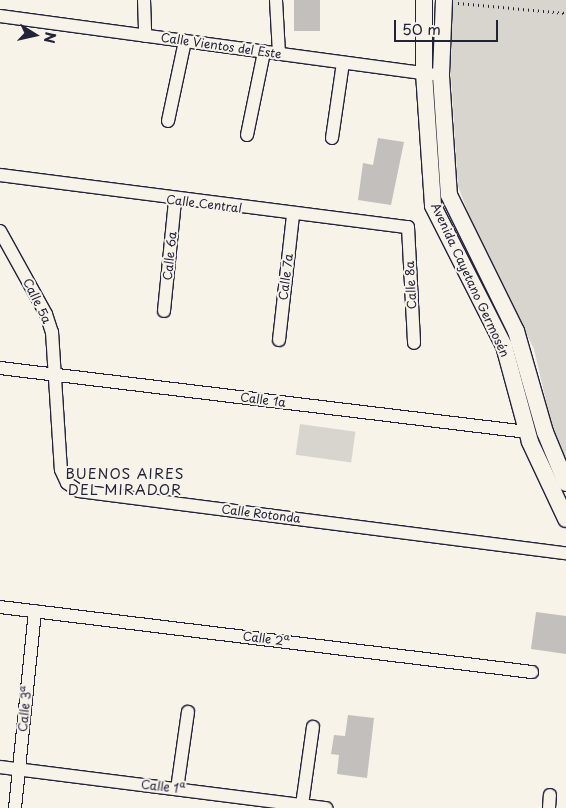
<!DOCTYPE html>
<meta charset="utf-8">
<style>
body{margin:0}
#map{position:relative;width:566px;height:808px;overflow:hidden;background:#f7f3e8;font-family:"Playpen Sans",sans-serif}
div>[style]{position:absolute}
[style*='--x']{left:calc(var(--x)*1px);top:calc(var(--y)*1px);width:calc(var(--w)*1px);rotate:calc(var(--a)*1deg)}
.green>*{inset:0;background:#d8d5cf;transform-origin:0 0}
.building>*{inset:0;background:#c2bfbd;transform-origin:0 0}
.path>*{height:2.5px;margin-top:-1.25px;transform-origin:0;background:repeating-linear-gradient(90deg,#22223b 0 1px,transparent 0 5px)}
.roads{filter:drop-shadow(1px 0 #22223b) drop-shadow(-1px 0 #22223b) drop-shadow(0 1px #22223b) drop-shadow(0 -1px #22223b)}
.minor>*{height:12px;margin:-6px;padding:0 6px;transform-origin:6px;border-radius:6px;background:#f7f3e8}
.tertiary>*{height:16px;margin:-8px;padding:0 8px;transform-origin:8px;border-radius:8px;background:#f7f3e8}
span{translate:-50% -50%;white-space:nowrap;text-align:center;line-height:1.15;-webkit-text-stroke:4px #f7f3e8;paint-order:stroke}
.street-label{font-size:12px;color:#22223b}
.neighbourhood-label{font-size:14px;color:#22223b;letter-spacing:1px}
.north{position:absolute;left:10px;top:10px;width:50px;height:50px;-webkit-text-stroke:4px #f7f3e8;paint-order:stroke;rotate:100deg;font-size:14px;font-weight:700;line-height:20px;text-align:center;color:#22223b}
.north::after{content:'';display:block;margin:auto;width:18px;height:22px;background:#22223b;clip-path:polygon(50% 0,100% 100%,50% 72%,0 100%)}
.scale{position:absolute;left:394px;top:20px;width:104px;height:22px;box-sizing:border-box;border:2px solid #22223b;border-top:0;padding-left:6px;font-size:15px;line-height:18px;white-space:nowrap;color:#22223b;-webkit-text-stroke:4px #f7f3e8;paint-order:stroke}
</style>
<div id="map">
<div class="green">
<i style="clip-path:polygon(452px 0,566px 0,566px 463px,552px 427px,534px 349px,474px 229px,458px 186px,451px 76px)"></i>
<i style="left:300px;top:424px;width:56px;height:31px;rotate:8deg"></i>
</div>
<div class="building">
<i style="left:294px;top:0;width:26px;height:31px"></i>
<i style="clip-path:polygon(378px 138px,404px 142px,391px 205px,358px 200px,363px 163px,373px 165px)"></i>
<i style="clip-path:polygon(536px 612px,566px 616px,566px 654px,531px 649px)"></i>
<i style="clip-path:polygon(348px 715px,374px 718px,367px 778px,337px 774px,339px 755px,331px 754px,334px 735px,345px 736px)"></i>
</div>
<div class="path">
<i style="--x:458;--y:3;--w:108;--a:5.3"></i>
</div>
<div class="roads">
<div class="minor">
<i style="--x:144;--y:0;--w:36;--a:88"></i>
<i style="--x:276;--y:0;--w:54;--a:86.8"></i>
<i style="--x:0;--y:16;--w:435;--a:7.7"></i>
<i style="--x:168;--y:121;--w:82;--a:-78"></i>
<i style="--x:247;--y:135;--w:85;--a:-78.4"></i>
<i style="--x:332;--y:138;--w:76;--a:-81.7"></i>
<i style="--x:0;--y:175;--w:411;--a:7.3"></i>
<i style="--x:408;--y:227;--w:116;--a:87"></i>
<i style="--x:0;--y:231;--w:95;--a:61"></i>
<i style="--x:46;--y:314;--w:19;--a:72"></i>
<i style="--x:52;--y:332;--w:138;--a:86.3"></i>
<i style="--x:61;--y:470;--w:14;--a:65"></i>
<i style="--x:67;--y:483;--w:14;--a:34"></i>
<i style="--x:79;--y:491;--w:491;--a:7.3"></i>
<i style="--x:164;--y:311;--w:112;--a:-84.3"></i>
<i style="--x:279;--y:340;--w:126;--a:-83.6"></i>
<i style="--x:0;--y:368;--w:531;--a:6.92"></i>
<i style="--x:0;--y:607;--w:536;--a:6.97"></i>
<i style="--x:0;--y:767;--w:329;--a:7.2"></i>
<i style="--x:177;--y:789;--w:78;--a:-81.9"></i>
<i style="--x:302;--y:805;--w:79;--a:-82"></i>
<i style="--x:15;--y:808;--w:198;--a:-84.2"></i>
<i style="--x:549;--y:808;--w:13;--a:-86"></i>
</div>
<div class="tertiary">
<i style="--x:424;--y:0;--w:73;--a:90"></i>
<i style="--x:424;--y:73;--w:133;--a:86.1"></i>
<i style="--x:433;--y:206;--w:157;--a:63.1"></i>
<i style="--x:504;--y:346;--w:99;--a:74.8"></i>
<i style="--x:530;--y:442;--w:85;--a:64.9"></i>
<i style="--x:444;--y:0;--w:76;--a:92.3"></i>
<i style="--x:441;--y:76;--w:119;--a:86.2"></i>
<i style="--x:449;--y:195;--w:152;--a:63.8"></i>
<i style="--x:516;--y:331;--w:105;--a:74"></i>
<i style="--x:545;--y:432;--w:55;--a:67.6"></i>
</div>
</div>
<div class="street-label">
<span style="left:221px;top:46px;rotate:8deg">Calle Vientos del Este</span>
<span style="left:204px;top:204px;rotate:7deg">Calle Central</span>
<span style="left:170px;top:256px;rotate:-84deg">Calle 6a</span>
<span style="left:286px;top:277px;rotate:-83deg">Calle 7a</span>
<span style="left:470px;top:280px;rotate:65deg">Avenida Cayetano Germosén</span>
<span style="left:411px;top:285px;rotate:-93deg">Calle 8a</span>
<span style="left:37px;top:301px;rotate:64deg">Calle 5a</span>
<span style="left:263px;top:400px;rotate:7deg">Calle 1a</span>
<span style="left:261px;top:514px;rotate:7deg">Calle Rotonda</span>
<span style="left:266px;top:639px;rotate:7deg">Calle 2ª</span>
<span style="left:25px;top:709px;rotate:-84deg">Calle 3ª</span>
<span style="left:163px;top:787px;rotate:7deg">Calle 1ª</span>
</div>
<div class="neighbourhood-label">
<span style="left:125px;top:482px">BUENOS AIRES<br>DEL MIRADOR</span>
</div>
<div class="north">N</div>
<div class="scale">50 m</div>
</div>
